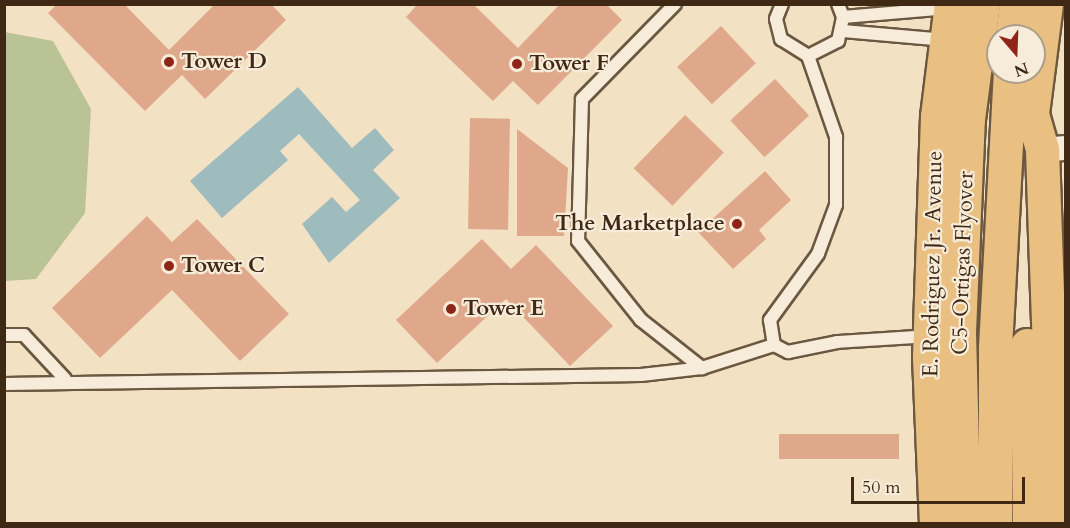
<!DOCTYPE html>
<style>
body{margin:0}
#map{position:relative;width:1070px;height:528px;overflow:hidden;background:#f3e1c4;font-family:Cardo,serif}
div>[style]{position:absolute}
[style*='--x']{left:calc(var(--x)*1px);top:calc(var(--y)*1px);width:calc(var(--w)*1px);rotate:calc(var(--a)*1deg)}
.green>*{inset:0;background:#bac395}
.water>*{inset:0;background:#9ebbbd}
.building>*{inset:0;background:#e0a88a;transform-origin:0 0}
.roads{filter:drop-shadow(2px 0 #6c5741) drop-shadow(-2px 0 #6c5741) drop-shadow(0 2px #6c5741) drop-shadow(0 -2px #6c5741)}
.service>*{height:12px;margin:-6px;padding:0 6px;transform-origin:6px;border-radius:6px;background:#f7ecd9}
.minor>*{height:24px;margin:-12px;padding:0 12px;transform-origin:12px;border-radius:12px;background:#f7ecd9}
.primary>*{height:33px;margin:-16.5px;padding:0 16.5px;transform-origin:16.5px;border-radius:16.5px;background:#eac082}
.dots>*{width:16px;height:16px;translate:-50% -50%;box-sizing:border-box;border:3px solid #f7ecd9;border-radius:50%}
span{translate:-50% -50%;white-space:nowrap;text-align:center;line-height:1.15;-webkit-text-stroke:4.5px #f7ecd9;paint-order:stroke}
.poi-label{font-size:22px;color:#3f2915;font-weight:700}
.left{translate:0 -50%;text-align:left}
.right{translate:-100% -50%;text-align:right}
.street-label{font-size:22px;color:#3f2915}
.frame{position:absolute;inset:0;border:6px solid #3f2915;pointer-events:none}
.north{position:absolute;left:986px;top:24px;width:60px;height:60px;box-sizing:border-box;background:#f7ecd9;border:2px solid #ad9e8b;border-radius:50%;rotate:161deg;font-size:16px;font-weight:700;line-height:24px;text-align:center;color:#3f2915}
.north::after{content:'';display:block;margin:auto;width:21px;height:27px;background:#8f2418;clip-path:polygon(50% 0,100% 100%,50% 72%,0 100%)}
.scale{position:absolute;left:851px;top:477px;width:174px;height:27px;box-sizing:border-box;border:3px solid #3f2915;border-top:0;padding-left:8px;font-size:18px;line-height:21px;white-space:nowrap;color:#3f2915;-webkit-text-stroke:4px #f7ecd9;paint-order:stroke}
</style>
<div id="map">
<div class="green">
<i style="clip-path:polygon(5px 32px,53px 41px,91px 109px,85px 213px,36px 279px,5px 281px)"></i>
</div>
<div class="water">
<i style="clip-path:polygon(298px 87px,352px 148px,375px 128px,394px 150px,373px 170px,400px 198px,329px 263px,302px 224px,332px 197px,346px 212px,360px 200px,299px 134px,280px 151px,288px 160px,222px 218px,190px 181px)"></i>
</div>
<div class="building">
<i style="clip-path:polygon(57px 4px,124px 4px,169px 50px,215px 4px,271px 4px,286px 20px,205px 99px,182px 75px,145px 111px,48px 13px)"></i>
<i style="clip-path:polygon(418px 4px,473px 4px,518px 48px,560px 4px,606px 4px,622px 20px,538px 105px,513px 81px,493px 101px,406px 17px)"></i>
<i style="left:721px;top:26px;width:51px;height:60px;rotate:47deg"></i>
<i style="left:775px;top:79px;width:50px;height:61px;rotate:47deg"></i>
<i style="left:685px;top:115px;width:54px;height:74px;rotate:44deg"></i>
<i style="left:470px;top:118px;width:40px;height:111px;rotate:1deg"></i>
<i style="clip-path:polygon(517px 129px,568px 168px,564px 236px,517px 236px)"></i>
<i style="clip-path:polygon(765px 171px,791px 200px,759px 230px,766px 239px,733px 269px,698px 232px)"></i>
<i style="clip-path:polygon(147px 216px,172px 242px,197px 219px,289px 314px,240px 361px,172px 290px,100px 358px,52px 308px)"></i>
<i style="clip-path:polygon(482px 239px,511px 269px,536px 245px,613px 326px,570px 366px,506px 299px,437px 363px,396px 320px)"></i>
<i style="left:899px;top:434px;width:25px;height:120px;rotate:90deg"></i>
</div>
<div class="roads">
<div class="service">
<i style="--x:675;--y:4;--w:133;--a:134.4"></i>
<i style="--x:582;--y:99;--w:142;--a:91.6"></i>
<i style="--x:578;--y:241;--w:101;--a:51.4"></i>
<i style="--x:641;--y:320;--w:78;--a:38.2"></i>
<i style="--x:782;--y:4;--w:16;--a:112"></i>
<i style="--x:776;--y:19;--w:21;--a:76"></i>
<i style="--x:781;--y:39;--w:32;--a:32"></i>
<i style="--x:808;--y:56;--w:34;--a:-27"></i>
<i style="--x:838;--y:41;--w:25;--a:-78"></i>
<i style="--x:843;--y:17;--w:14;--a:-111"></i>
<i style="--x:843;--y:17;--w:106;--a:-4.9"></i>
<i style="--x:843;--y:31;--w:103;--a:5"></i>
<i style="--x:808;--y:56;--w:86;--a:70.9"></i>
<i style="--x:836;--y:137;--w:68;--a:90"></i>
<i style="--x:836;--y:205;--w:52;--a:110.2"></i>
<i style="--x:818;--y:254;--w:82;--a:126"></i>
<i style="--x:770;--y:320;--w:25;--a:81"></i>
<i style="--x:774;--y:345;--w:16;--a:27"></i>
<i style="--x:788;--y:352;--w:50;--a:-11.5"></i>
<i style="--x:837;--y:342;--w:92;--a:-3.7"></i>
<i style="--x:4;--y:335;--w:20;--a:0"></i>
<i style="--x:24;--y:335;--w:60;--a:47"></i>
<i style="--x:4;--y:384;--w:637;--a:-0.81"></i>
<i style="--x:641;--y:375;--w:61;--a:-6.5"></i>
<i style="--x:702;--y:368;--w:76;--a:-17.7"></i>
</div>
<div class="minor">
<i style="--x:1042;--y:150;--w:24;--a:-5"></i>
</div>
<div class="primary">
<i style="--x:1046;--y:4;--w:111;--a:97.3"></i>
<i style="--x:1032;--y:114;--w:37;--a:74"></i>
<i style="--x:1042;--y:150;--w:374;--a:88"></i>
<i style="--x:1012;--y:36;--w:32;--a:-83"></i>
<i style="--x:1027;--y:345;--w:179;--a:89.4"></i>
<i style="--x:936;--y:524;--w:167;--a:-92.4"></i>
<i style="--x:929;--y:357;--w:241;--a:-88.1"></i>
<i style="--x:937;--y:116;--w:113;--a:-82.9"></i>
<i style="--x:964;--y:524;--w:193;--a:-91.5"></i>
<i style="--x:959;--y:331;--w:212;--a:-87.6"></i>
<i style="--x:968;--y:119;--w:116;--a:-82.6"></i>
<i style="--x:995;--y:524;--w:177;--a:-90"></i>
<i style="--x:995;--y:347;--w:275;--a:-86.9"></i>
</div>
</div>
<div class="dots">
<i style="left:169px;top:62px;background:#8f2418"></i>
<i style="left:517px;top:64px;background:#8f2418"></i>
<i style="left:737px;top:224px;background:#8f2418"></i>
<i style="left:169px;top:266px;background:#8f2418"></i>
<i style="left:451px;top:309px;background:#8f2418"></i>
</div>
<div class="poi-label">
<span class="left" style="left:181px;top:62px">Tower D</span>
<span class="left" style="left:529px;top:64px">Tower F</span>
<span class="right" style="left:725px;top:224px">The Marketplace</span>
<span class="left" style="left:181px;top:266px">Tower C</span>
<span class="left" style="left:463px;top:309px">Tower E</span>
</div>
<div class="street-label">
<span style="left:963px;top:263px;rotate:-88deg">C5-Ortigas Flyover</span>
<span style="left:933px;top:264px;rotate:-89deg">E. Rodriguez Jr. Avenue</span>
</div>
<div class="frame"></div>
<div class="north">N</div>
<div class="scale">50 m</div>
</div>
